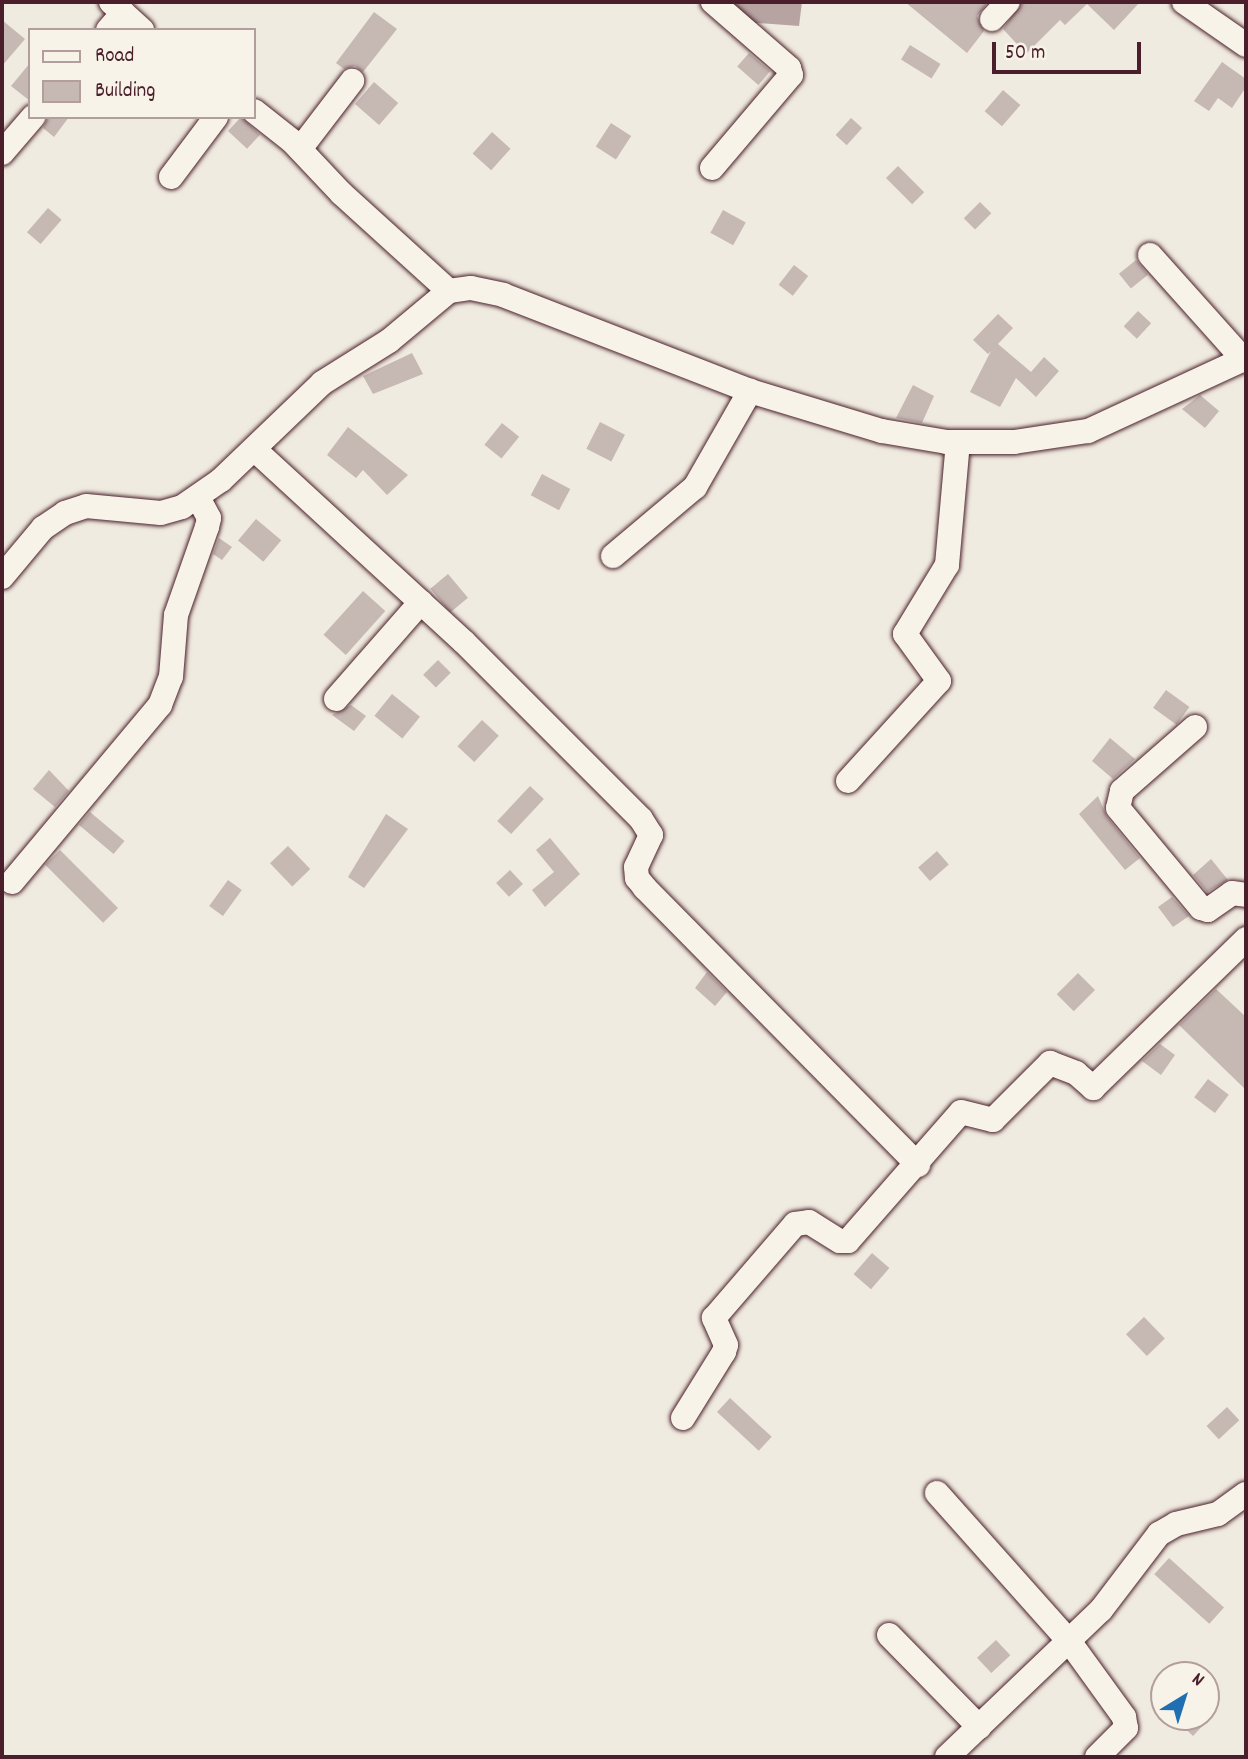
<!DOCTYPE html>
<html>
<head>
<meta charset="utf-8">
<style>
	body { margin:0 }
	#map { position:relative; width:1248px; height:1759px; overflow:hidden; background:#f0ebe0; font-family:Dekko,sans-serif }
	div>[style] { position:absolute }
	[style*='--x'] { left:calc(var(--x)*1px); top:calc(var(--y)*1px); width:calc(var(--w)*1px); rotate:calc(var(--a)*1deg) }
	.water>* { inset:0; background:#b7a4a2 }
	.building>* { inset:0; background:#c6b8b3; transform-origin:0 0 }
	.roads { filter:drop-shadow(0 0 2px #4a1f2b) drop-shadow(0 0 2px #4a1f2b) }
	.minor>* { height:24px; margin:-12px; padding:0 12px; transform-origin:12px; border-radius:12px; background:#f7f3e8 }
	span { translate:-50% -50%; white-space:nowrap; text-align:center; line-height:1.15; -webkit-text-stroke:5px #f7f3e8; paint-order:stroke }
	.frame { position:absolute; inset:0; border:4px solid #4a1f2b; pointer-events:none }
	.legend { position:absolute; left:28px; top:28px; width:228px; height:91px; box-sizing:border-box; background:#f7f3e8; border:2px solid #b29e9c; margin:0; padding:9px 12px; list-style:none; font-size:21px; color:#4a1f2b }
	.legend li { display:flex; align-items:center; gap:14px; height:35px }
	.legend b { width:35px; border:2px solid #b29e9c }
	.north { position:absolute; left:1150px; top:1661px; width:70px; height:70px; box-sizing:border-box; background:#f7f3e8; border:2px solid #b29e9c; border-radius:50%; rotate:38deg; font-size:19px; font-weight:700; line-height:28px; text-align:center; color:#4a1f2b }
	.north::after { content:''; display:block; margin:auto; width:24px; height:32px; background:#1f6fb2; clip-path:polygon(50% 0,100% 100%,50% 72%,0 100%) }
	.scale { position:absolute; left:992px; top:42px; width:149px; height:32px; box-sizing:border-box; border:4px solid #4a1f2b; border-top:0; padding-left:9px; font-size:21px; line-height:24px; white-space:nowrap; color:#4a1f2b; -webkit-text-stroke:5px #f7f3e8; paint-order:stroke }
</style>
</head>
<body>
<div id="map">
	<div class="water">
		<i style="clip-path:polygon(720px 2px,802px 2px,799px 26px,743px 22px)"></i>
	</div>
	<div class="building">
		<i style="clip-path:polygon(905px 2px,988px 2px,977px 16px,984px 31px,967px 53px)"></i>
		<i style="clip-path:polygon(1022px 2px,1140px 2px,1114px 30px,1087px 4px,1065px 25px,1060px 20px,1026px 54px,1003px 29px)"></i>
		<i style="clip-path:polygon(374px 12px,397px 29px,363px 72px,355px 66px,344px 69px,336px 63px)"></i>
		<i style="clip-path:polygon(2px 20px,25px 39px,2px 66px)"></i>
		<i style="left:910px;top:45px;width:36px;height:17px;rotate:32deg"></i>
		<i style="left:749px;top:53px;width:28px;height:18px;rotate:41deg"></i>
		<i style="clip-path:polygon(1222px 62px,1246px 79px,1246px 87px,1232px 108px,1218px 98px,1209px 111px,1194px 101px)"></i>
		<i style="clip-path:polygon(30px 63px,30px 101px,11px 86px)"></i>
		<i style="left:374px;top:82px;width:32px;height:29px;rotate:41deg"></i>
		<i style="left:1003px;top:90px;width:23px;height:28px;rotate:41deg"></i>
		<i style="clip-path:polygon(48px 117px,69px 117px,54px 137px,43px 128px)"></i>
		<i style="left:241px;top:117px;width:26px;height:19px;rotate:43deg"></i>
		<i style="left:851px;top:118px;width:15px;height:23px;rotate:42deg"></i>
		<i style="left:611px;top:123px;width:24px;height:28px;rotate:33deg"></i>
		<i style="left:492px;top:132px;width:25px;height:29px;rotate:42deg"></i>
		<i style="left:898px;top:166px;width:37px;height:17px;rotate:45deg"></i>
		<i style="left:980px;top:202px;width:16px;height:23px;rotate:45deg"></i>
		<i style="left:48px;top:208px;width:18px;height:32px;rotate:41deg"></i>
		<i style="left:723px;top:210px;width:26px;height:26px;rotate:29deg"></i>
		<i style="left:1136px;top:260px;width:19px;height:22px;rotate:51deg"></i>
		<i style="left:794px;top:265px;width:18px;height:25px;rotate:38deg"></i>
		<i style="left:1138px;top:311px;width:18px;height:21px;rotate:43deg"></i>
		<i style="clip-path:polygon(998px 314px,1013px 328px,998px 344px,1031px 372px,1044px 357px,1059px 371px,1036px 397px,1016px 378px,1000px 407px,970px 392px,991px 351px,988px 354px,973px 340px)"></i>
		<i style="clip-path:polygon(412px 353px,423px 374px,373px 394px,363px 376px)"></i>
		<i style="clip-path:polygon(913px 385px,934px 396px,922px 423px,896px 418px)"></i>
		<i style="clip-path:polygon(1200px 395px,1219px 411px,1205px 428px,1182px 409px)"></i>
		<i style="left:600px;top:422px;width:28px;height:30px;rotate:27deg"></i>
		<i style="left:502px;top:423px;width:22px;height:28px;rotate:39deg"></i>
		<i style="clip-path:polygon(348px 427px,408px 475px,387px 495px,363px 470px,356px 478px,327px 455px)"></i>
		<i style="left:542px;top:474px;width:32px;height:24px;rotate:28deg"></i>
		<i style="left:256px;top:519px;width:33px;height:28px;rotate:40deg"></i>
		<i style="clip-path:polygon(219px 538px,232px 547px,222px 560px,213px 554px)"></i>
		<i style="left:448px;top:574px;width:31px;height:23px;rotate:50deg"></i>
		<i style="left:363px;top:591px;width:30px;height:59px;rotate:42deg"></i>
		<i style="left:438px;top:660px;width:18px;height:21px;rotate:45deg"></i>
		<i style="left:1166px;top:690px;width:29px;height:22px;rotate:36deg"></i>
		<i style="left:392px;top:694px;width:36px;height:28px;rotate:39deg"></i>
		<i style="clip-path:polygon(351px 705px,366px 716px,354px 731px,332px 715px)"></i>
		<i style="left:482px;top:720px;width:23px;height:36px;rotate:43deg"></i>
		<i style="clip-path:polygon(1110px 738px,1135px 759px,1113px 779px,1092px 761px)"></i>
		<i style="clip-path:polygon(49px 770px,69px 791px,55px 807px,33px 789px)"></i>
		<i style="left:530px;top:786px;width:19px;height:48px;rotate:43deg"></i>
		<i style="clip-path:polygon(1098px 796px,1107px 817px,1140px 858px,1125px 870px,1079px 814px)"></i>
		<i style="left:90px;top:812px;width:45px;height:17px;rotate:40deg"></i>
		<i style="clip-path:polygon(386px 814px,408px 829px,364px 888px,348px 877px)"></i>
		<i style="clip-path:polygon(550px 838px,580px 874px,545px 907px,532px 890px,554px 872px,536px 850px)"></i>
		<i style="left:288px;top:846px;width:32px;height:25px;rotate:46deg"></i>
		<i style="left:60px;top:850px;width:82px;height:21px;rotate:45deg"></i>
		<i style="left:937px;top:851px;width:18px;height:25px;rotate:49deg"></i>
		<i style="clip-path:polygon(1211px 859px,1228px 880px,1207px 892px,1193px 875px)"></i>
		<i style="left:510px;top:870px;width:19px;height:19px;rotate:47deg"></i>
		<i style="left:228px;top:880px;width:17px;height:32px;rotate:36deg"></i>
		<i style="clip-path:polygon(1172px 897px,1189px 916px,1173px 927px,1158px 907px)"></i>
		<i style="clip-path:polygon(707px 972px,727px 992px,715px 1006px,695px 988px)"></i>
		<i style="left:1078px;top:973px;width:24px;height:30px;rotate:45deg"></i>
		<i style="clip-path:polygon(1216px 989px,1246px 1017px,1246px 1090px,1179px 1025px)"></i>
		<i style="clip-path:polygon(1160px 1044px,1175px 1055px,1161px 1075px,1142px 1061px)"></i>
		<i style="left:1208px;top:1079px;width:26px;height:23px;rotate:37deg"></i>
		<i style="left:872px;top:1253px;width:23px;height:28px;rotate:41deg"></i>
		<i style="left:1144px;top:1317px;width:30px;height:25px;rotate:46deg"></i>
		<i style="left:730px;top:1398px;width:57px;height:19px;rotate:43deg"></i>
		<i style="left:1227px;top:1407px;width:18px;height:28px;rotate:47deg"></i>
		<i style="left:1169px;top:1558px;width:74px;height:22px;rotate:42deg"></i>
		<i style="left:996px;top:1640px;width:21px;height:26px;rotate:47deg"></i>
		<i style="clip-path:polygon(1173px 1717px,1211px 1717px,1193px 1736px)"></i>
	</div>
	<div class="roads">
		<div class="minor">
			<i style="--x:111;--y:2;--w:42;--a:42.1"></i>
			<i style="--x:1184;--y:2;--w:75;--a:34.7"></i>
			<i style="--x:992;--y:19;--w:23;--a:-47"></i>
			<i style="--x:108;--y:30;--w:23;--a:-49"></i>
			<i style="--x:254;--y:111;--w:48;--a:38.3"></i>
			<i style="--x:292;--y:141;--w:73;--a:46.7"></i>
			<i style="--x:342;--y:194;--w:144;--a:42.2"></i>
			<i style="--x:300;--y:149;--w:86;--a:-52.6"></i>
			<i style="--x:2;--y:153;--w:48;--a:-49.3"></i>
			<i style="--x:712;--y:168;--w:122;--a:-49.7"></i>
			<i style="--x:791;--y:75;--w:7;--a:-106"></i>
			<i style="--x:789;--y:68;--w:101;--a:-139"></i>
			<i style="--x:171;--y:177;--w:75;--a:-53.1"></i>
			<i style="--x:1150;--y:255;--w:141;--a:48.2"></i>
			<i style="--x:254;--y:449;--w:285;--a:42.6"></i>
			<i style="--x:464;--y:642;--w:250;--a:45"></i>
			<i style="--x:641;--y:819;--w:19;--a:58"></i>
			<i style="--x:651;--y:835;--w:35;--a:115"></i>
			<i style="--x:636;--y:867;--w:11;--a:85"></i>
			<i style="--x:637;--y:878;--w:13;--a:51"></i>
			<i style="--x:645;--y:888;--w:389;--a:45.4"></i>
			<i style="--x:613;--y:556;--w:107;--a:-40.1"></i>
			<i style="--x:695;--y:487;--w:111;--a:-60.2"></i>
			<i style="--x:2;--y:577;--w:64;--a:-50.1"></i>
			<i style="--x:43;--y:528;--w:27;--a:-34"></i>
			<i style="--x:65;--y:513;--w:22;--a:-18"></i>
			<i style="--x:86;--y:506;--w:75;--a:5.3"></i>
			<i style="--x:161;--y:513;--w:22;--a:-16"></i>
			<i style="--x:182;--y:507;--w:47;--a:-34.7"></i>
			<i style="--x:221;--y:480;--w:140;--a:-43.8"></i>
			<i style="--x:322;--y:383;--w:79;--a:-32.1"></i>
			<i style="--x:389;--y:341;--w:78;--a:-39.8"></i>
			<i style="--x:449;--y:291;--w:22;--a:-8"></i>
			<i style="--x:471;--y:288;--w:33;--a:12"></i>
			<i style="--x:503;--y:295;--w:265;--a:21.2"></i>
			<i style="--x:750;--y:391;--w:138;--a:16.9"></i>
			<i style="--x:882;--y:431;--w:66;--a:9.6"></i>
			<i style="--x:947;--y:442;--w:67;--a:0"></i>
			<i style="--x:1014;--y:442;--w:75;--a:-8.5"></i>
			<i style="--x:1088;--y:431;--w:174;--a:-24.8"></i>
			<i style="--x:336;--y:699;--w:129;--a:-48.8"></i>
			<i style="--x:1195;--y:727;--w:97;--a:138.8"></i>
			<i style="--x:1122;--y:791;--w:17;--a:103"></i>
			<i style="--x:1118;--y:808;--w:130;--a:50.3"></i>
			<i style="--x:1201;--y:908;--w:7;--a:16"></i>
			<i style="--x:1208;--y:910;--w:29;--a:-35"></i>
			<i style="--x:1232;--y:893;--w:14;--a:8"></i>
			<i style="--x:848;--y:781;--w:135;--a:-47.7"></i>
			<i style="--x:939;--y:681;--w:58;--a:-125.9"></i>
			<i style="--x:905;--y:634;--w:81;--a:-58.7"></i>
			<i style="--x:947;--y:565;--w:123;--a:-84.9"></i>
			<i style="--x:12;--y:882;--w:231;--a:-50.1"></i>
			<i style="--x:160;--y:705;--w:30;--a:-69"></i>
			<i style="--x:171;--y:677;--w:62;--a:-85.4"></i>
			<i style="--x:176;--y:615;--w:93;--a:-70.6"></i>
			<i style="--x:207;--y:527;--w:9;--a:-77"></i>
			<i style="--x:209;--y:518;--w:24;--a:-118"></i>
			<i style="--x:683;--y:1418;--w:78;--a:-58.2"></i>
			<i style="--x:724;--y:1352;--w:7;--a:-74"></i>
			<i style="--x:726;--y:1345;--w:30;--a:-114"></i>
			<i style="--x:714;--y:1318;--w:124;--a:-49.2"></i>
			<i style="--x:795;--y:1224;--w:14;--a:-8"></i>
			<i style="--x:809;--y:1222;--w:36;--a:32"></i>
			<i style="--x:840;--y:1241;--w:8;--a:0"></i>
			<i style="--x:848;--y:1241;--w:171;--a:-48.8"></i>
			<i style="--x:961;--y:1112;--w:33;--a:14"></i>
			<i style="--x:993;--y:1120;--w:81;--a:-45"></i>
			<i style="--x:1050;--y:1063;--w:28;--a:21"></i>
			<i style="--x:1076;--y:1073;--w:23;--a:41"></i>
			<i style="--x:1093;--y:1088;--w:214;--a:-44.2"></i>
			<i style="--x:937;--y:1493;--w:198;--a:48.3"></i>
			<i style="--x:1069;--y:1641;--w:94;--a:54.1"></i>
			<i style="--x:1124;--y:1717;--w:11;--a:80"></i>
			<i style="--x:1126;--y:1728;--w:41;--a:135"></i>
			<i style="--x:889;--y:1635;--w:129;--a:45.6"></i>
			<i style="--x:947;--y:1757;--w:213;--a:-43.7"></i>
			<i style="--x:1101;--y:1610;--w:96;--a:-52.7"></i>
			<i style="--x:1159;--y:1534;--w:20;--a:-30"></i>
			<i style="--x:1176;--y:1524;--w:43;--a:-13.4"></i>
			<i style="--x:1218;--y:1514;--w:34;--a:-36"></i>
		</div>
	</div>
	<div class="frame"></div>
	<ul class="legend">
	<li><b style="height:9px;background:#f7f3e8"></b>Road</li>
	<li><b style="height:19px;background:#c6b8b3"></b>Building</li>
	</ul>
	<div class="north">N</div>
	<div class="scale">50 m</div>
</div>
</body>
</html>
